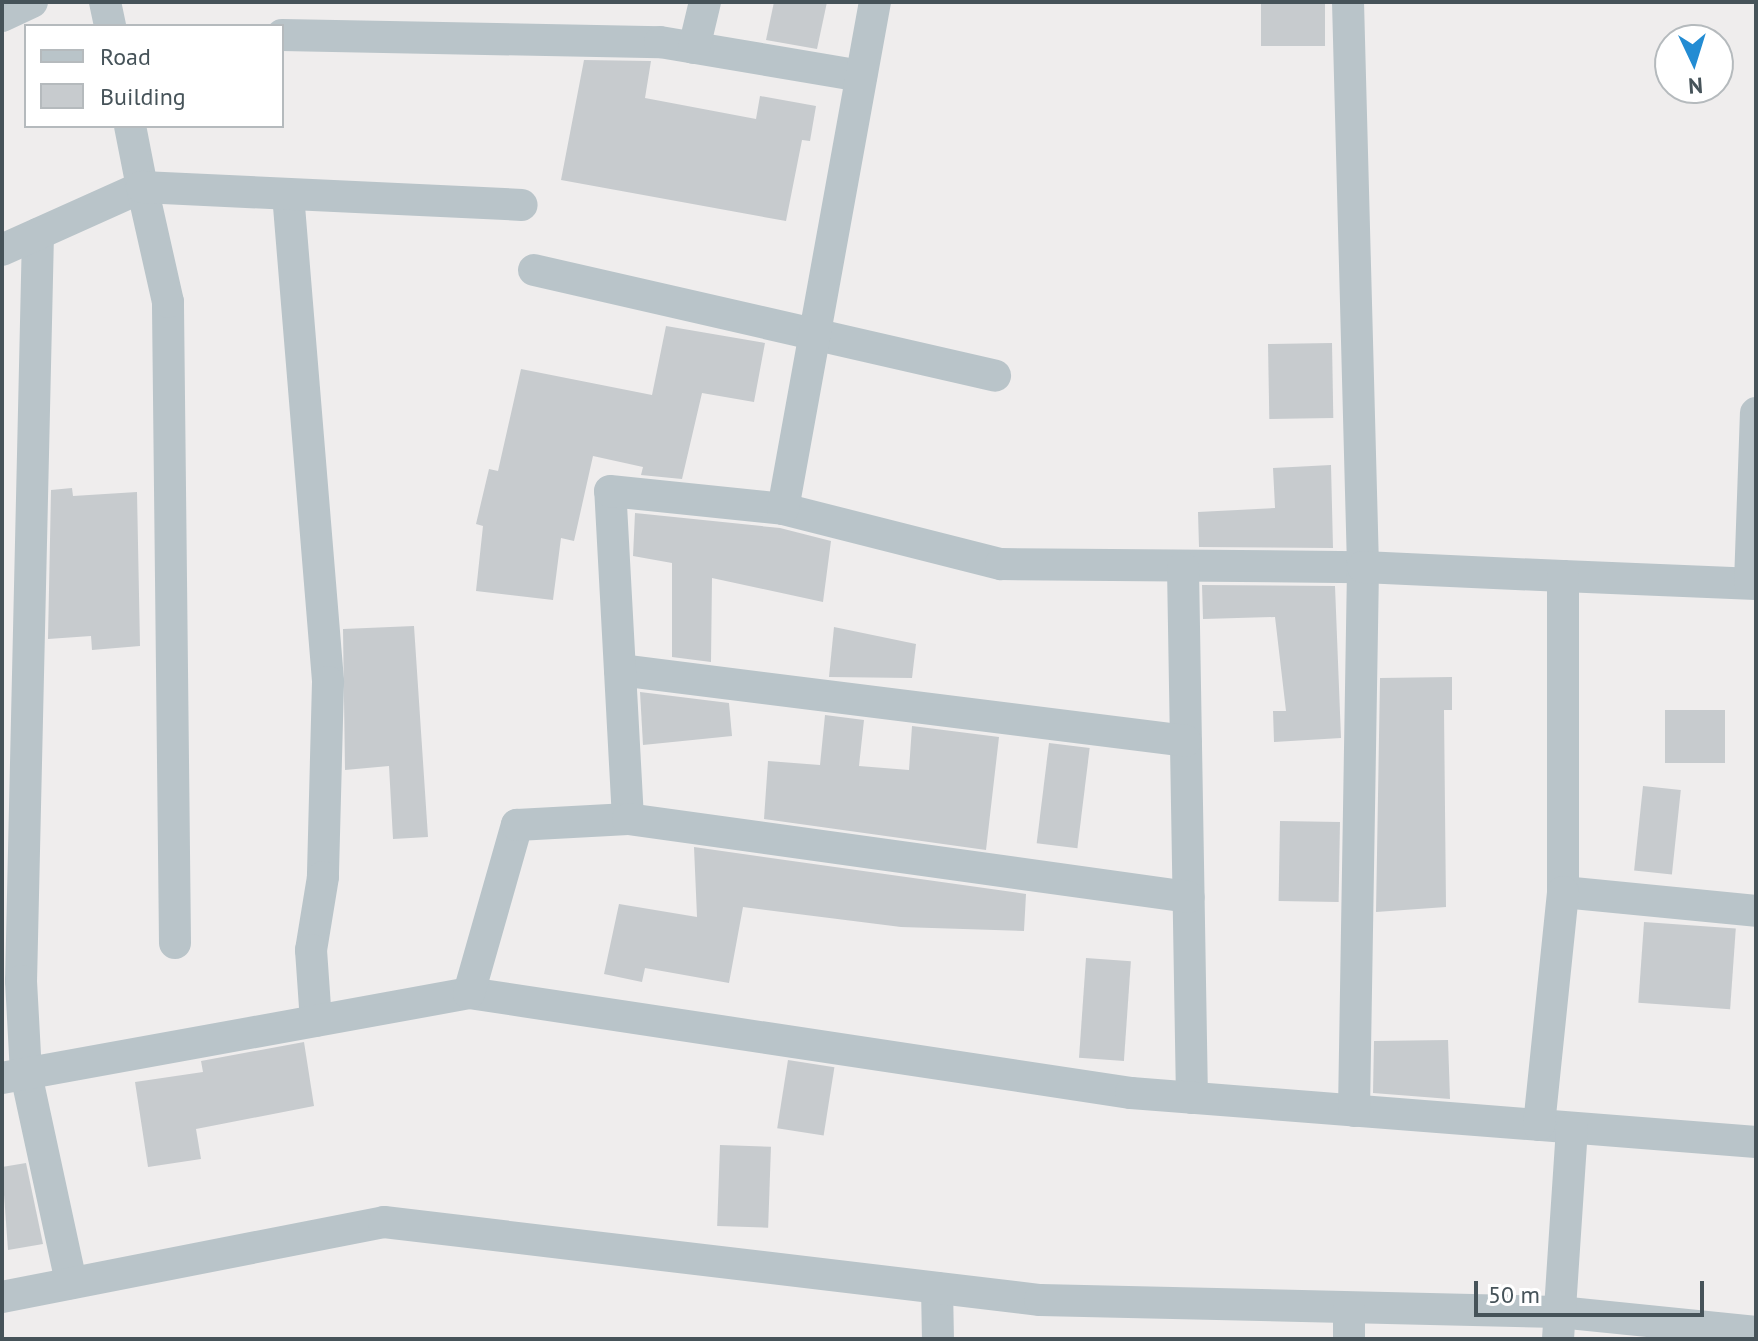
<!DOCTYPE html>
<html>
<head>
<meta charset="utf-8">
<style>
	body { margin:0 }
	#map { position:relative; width:1758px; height:1341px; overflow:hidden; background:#efeded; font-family:"PT Sans",sans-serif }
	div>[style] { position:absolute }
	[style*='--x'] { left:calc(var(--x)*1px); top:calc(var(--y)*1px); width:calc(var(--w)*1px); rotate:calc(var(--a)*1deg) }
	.building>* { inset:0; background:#c7cbce; transform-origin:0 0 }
	.minor>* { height:32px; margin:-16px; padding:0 16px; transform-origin:16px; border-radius:16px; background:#b9c4c9 }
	span { translate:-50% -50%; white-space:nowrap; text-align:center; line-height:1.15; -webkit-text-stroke:6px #fff; paint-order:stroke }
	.frame { position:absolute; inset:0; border:4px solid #465359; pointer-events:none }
	.legend { position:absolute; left:24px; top:24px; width:260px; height:104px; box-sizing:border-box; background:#fff; border:2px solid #b5babd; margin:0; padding:10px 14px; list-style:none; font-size:24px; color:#465359 }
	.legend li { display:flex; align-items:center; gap:16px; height:40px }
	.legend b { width:40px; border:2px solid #b5babd }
	.north { position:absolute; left:1654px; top:24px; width:80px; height:80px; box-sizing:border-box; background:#fff; border:2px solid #b5babd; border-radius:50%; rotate:176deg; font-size:22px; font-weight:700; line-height:32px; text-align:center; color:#465359 }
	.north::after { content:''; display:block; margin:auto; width:28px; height:36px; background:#238cd3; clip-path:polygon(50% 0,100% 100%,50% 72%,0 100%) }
	.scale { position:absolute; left:1474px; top:1281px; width:230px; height:36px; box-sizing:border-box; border:4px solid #465359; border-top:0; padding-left:10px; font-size:24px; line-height:28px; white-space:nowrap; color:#465359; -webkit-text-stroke:6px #fff; paint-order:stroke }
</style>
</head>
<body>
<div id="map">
	<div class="building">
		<i style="clip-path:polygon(774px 2px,827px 2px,817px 49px,766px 40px)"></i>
		<i style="left:1261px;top:2px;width:64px;height:44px"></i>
		<i style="clip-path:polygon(584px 60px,651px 61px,645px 98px,756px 119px,760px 96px,816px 106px,810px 141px,802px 140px,786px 221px,561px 180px)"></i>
		<i style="clip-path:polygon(666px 326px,765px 343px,754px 402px,702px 393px,682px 479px,641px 475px,643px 467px,593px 456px,574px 541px,561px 538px,553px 600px,476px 591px,483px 526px,476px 524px,489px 469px,498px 471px,521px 369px,652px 395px)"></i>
		<i style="left:1332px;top:343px;width:75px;height:64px;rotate:89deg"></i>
		<i style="clip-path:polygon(1331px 465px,1333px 548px,1199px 547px,1198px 512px,1275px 508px,1273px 468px)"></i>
		<i style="clip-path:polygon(72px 488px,73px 496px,137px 492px,140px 646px,92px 650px,91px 636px,48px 639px,51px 490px)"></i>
		<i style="clip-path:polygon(635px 513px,780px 528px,831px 541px,823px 602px,712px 578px,711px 662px,672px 657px,672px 563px,633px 556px)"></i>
		<i style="clip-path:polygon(1202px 585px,1335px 586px,1341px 738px,1274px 742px,1273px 711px,1286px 711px,1275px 617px,1203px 619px)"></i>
		<i style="clip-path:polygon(414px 626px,428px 837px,393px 839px,389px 766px,345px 770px,343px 629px)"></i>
		<i style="clip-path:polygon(834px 627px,916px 644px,912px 678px,829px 677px)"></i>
		<i style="clip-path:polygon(1452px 677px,1452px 710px,1444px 710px,1446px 907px,1376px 912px,1380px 678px)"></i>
		<i style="clip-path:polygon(640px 692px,729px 703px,732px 736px,643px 745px)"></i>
		<i style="left:1665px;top:710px;width:60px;height:53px"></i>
		<i style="clip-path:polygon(825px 715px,864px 720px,859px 766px,909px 770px,912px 726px,999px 737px,986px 850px,764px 819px,768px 761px,820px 765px)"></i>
		<i style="left:1049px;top:743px;width:41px;height:101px;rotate:7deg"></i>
		<i style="left:1643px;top:786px;width:38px;height:85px;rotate:6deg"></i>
		<i style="left:1340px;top:822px;width:80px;height:60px;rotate:91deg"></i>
		<i style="clip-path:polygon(694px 847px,1026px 894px,1024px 931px,901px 927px,743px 907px,729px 983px,645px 968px,642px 982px,604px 974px,619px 904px,697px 917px)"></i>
		<i style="left:1644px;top:922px;width:92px;height:81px;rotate:4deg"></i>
		<i style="left:1086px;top:958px;width:45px;height:100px;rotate:4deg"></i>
		<i style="clip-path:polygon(1448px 1040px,1450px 1099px,1373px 1093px,1374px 1041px)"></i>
		<i style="clip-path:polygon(304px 1042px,314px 1106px,196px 1129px,201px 1159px,148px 1167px,135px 1082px,203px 1072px,201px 1061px)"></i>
		<i style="left:788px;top:1060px;width:47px;height:69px;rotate:9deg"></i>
		<i style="left:720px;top:1145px;width:51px;height:81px;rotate:2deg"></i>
		<i style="clip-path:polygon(26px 1163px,43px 1244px,8px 1250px,2px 1167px)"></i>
	</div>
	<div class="minor">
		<i style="--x:105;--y:2;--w:25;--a:78"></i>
		<i style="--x:2;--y:16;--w:33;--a:-25"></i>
		<i style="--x:282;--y:35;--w:378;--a:1.1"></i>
		<i style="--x:660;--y:42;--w:204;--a:9.6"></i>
		<i style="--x:694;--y:48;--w:47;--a:-76.6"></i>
		<i style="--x:288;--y:194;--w:490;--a:85.3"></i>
		<i style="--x:328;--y:682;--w:195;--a:91.5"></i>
		<i style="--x:323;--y:877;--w:74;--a:99.3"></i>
		<i style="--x:311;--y:950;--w:71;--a:86"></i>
		<i style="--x:38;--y:234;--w:747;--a:91.3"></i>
		<i style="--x:21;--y:981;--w:93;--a:86.9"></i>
		<i style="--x:26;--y:1074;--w:214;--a:77.8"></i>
		<i style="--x:2;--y:250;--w:154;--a:-24.2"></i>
		<i style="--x:142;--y:187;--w:62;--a:-101.1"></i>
		<i style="--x:534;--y:270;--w:473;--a:12.9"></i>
		<i style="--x:783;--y:509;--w:225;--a:14.2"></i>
		<i style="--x:1001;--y:564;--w:362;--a:0.5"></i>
		<i style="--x:1363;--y:567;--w:565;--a:-91.52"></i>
		<i style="--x:1183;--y:568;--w:530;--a:89.03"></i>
		<i style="--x:1563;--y:576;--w:193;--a:2.4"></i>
		<i style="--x:1750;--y:583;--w:170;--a:-88"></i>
		<i style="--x:620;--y:670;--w:570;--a:7.15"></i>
		<i style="--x:628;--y:819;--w:328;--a:-93.1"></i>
		<i style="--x:610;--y:491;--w:174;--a:5.9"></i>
		<i style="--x:783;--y:509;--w:515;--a:-79.72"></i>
		<i style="--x:175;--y:943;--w:641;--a:-90.63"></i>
		<i style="--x:168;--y:302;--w:118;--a:-102.7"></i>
		<i style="--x:142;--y:187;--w:380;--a:2.7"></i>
		<i style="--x:469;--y:993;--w:670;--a:8.59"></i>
		<i style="--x:1131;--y:1093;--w:627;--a:4.48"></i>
		<i style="--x:2;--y:1078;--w:475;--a:-10.3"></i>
		<i style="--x:469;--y:993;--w:175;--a:-74.1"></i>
		<i style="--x:517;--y:825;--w:111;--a:-3.1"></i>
		<i style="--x:628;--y:819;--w:566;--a:7.92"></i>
		<i style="--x:1354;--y:1111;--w:544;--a:-89.05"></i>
		<i style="--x:1363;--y:567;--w:200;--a:2.6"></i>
		<i style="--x:1563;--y:576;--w:316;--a:90"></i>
		<i style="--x:1563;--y:892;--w:194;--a:5.6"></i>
		<i style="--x:1539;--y:1125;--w:234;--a:-84.1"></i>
		<i style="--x:937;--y:1288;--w:51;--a:88.9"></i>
		<i style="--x:2;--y:1297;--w:389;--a:-11.1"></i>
		<i style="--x:384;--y:1222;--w:661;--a:6.78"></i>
		<i style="--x:1040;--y:1300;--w:519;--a:1.32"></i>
		<i style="--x:1559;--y:1312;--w:198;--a:5.8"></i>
		<i style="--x:1349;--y:1308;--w:31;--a:90"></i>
		<i style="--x:1558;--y:1339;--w:211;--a:-86.2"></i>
	</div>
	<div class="frame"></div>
	<ul class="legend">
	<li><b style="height:10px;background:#b9c4c9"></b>Road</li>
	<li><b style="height:22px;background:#c7cbce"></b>Building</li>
	</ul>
	<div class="north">N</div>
	<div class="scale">50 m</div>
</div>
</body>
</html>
